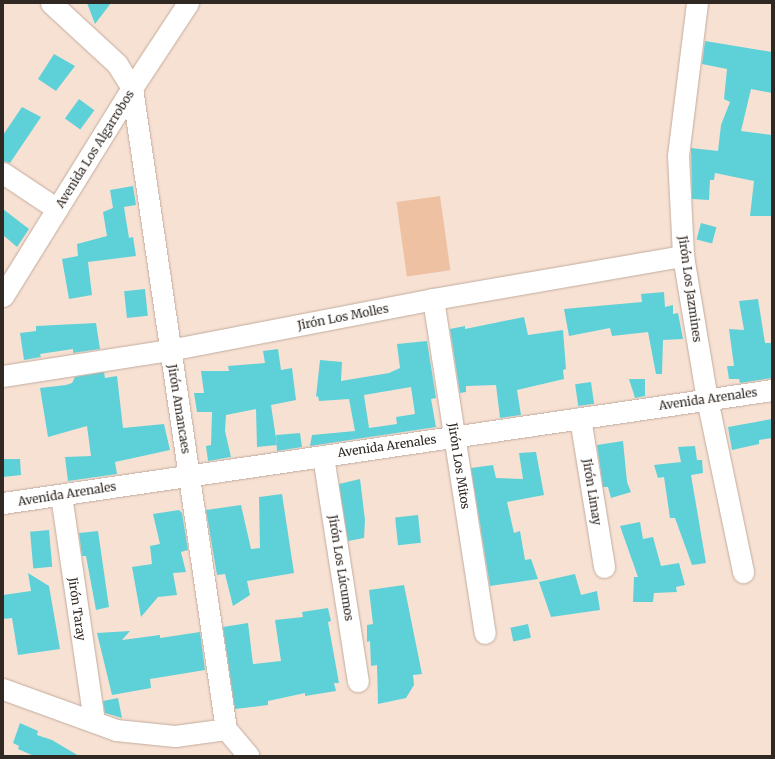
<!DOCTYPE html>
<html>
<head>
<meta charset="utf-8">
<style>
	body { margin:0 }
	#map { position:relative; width:775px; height:759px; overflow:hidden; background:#f7e1d3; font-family:Merriweather,serif }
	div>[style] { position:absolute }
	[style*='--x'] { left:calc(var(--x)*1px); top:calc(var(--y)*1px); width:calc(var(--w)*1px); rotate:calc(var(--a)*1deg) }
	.green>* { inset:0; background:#efc1a3; transform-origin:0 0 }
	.building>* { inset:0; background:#5ed1d8; transform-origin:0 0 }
	.roads { filter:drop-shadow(0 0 1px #c1ac9e) drop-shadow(0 0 1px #c1ac9e) }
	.minor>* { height:21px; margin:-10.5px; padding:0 10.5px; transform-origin:10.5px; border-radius:10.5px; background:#fff }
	span { translate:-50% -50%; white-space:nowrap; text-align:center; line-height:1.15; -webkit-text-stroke:3px #fff; paint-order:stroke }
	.street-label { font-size:12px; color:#302822 }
	.frame { position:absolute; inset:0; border:4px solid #302822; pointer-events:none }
</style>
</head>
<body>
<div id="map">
	<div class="green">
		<i style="left:440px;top:196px;width:75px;height:44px;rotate:82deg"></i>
	</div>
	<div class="building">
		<i style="clip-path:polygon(87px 3px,111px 3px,95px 24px)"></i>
		<i style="clip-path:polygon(705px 41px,772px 52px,772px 93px,751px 89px,741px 131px,772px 135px,772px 216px,750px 216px,754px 181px,715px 173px,714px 180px,710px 180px,709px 200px,692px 199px,691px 148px,718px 151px,721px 125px,730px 102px,724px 99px,727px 69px,702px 64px)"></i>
		<i style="clip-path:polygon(54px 54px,75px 66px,56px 91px,38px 79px)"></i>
		<i style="left:79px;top:99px;width:19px;height:24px;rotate:36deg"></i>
		<i style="clip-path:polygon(22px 107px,41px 117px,10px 163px,3px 161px,3px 135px)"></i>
		<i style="clip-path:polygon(133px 186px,136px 205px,124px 207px,129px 238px,133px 237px,136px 256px,88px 262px,92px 295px,69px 299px,62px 259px,78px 256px,77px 244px,107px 236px,103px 212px,113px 208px,110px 190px)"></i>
		<i style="clip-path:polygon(3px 209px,29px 229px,17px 247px,3px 235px)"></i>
		<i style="left:701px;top:223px;width:16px;height:17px;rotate:15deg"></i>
		<i style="left:145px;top:289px;width:27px;height:21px;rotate:84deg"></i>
		<i style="clip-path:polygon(664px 292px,665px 307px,673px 305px,673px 314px,678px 313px,683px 339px,663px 340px,662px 374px,656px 374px,648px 332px,612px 336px,610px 328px,569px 336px,564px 309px,642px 302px,641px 294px)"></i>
		<i style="clip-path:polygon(758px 299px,765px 343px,772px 343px,772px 378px,740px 383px,739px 379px,729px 379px,727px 366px,734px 366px,729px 329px,744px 330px,739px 301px)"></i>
		<i style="clip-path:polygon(524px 317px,528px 335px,563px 330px,566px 369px,563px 370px,564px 379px,517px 390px,521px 415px,500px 418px,496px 385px,466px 386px,466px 392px,460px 393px,450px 329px,465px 326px,465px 329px)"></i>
		<i style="clip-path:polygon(96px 323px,100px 349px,73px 353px,73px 349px,40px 354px,41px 357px,24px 360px,20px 333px,36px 331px,36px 326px)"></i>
		<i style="clip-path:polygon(evenodd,427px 341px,436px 398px,431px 399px,436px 427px,310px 446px,312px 435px,355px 431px,349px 399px,319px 401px,318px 396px,316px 397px,320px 360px,342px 362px,341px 381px,389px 373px,400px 368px,397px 344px,427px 341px,411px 387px,415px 414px,396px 417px,397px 424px,369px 428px,364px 395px,411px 387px)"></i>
		<i style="clip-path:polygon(278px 349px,281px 370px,292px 368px,296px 400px,271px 405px,277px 445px,257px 447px,256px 409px,226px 415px,225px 431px,231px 457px,208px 461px,206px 446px,211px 445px,212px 412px,197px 412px,194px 393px,204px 393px,201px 371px,229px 371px,228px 366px,265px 363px,263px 351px)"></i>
		<i style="clip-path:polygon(104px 372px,105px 378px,117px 376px,123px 428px,164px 424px,170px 450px,115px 462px,117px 474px,68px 481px,65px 457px,91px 456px,87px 426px,48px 437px,40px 388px,66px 385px,72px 383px,75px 377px)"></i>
		<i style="clip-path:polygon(629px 379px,645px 379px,645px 396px,635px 398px)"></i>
		<i style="left:591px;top:382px;width:22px;height:16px;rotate:82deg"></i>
		<i style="clip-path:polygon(772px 419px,772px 438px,759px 440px,759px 444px,732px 450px,728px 427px)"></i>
		<i style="clip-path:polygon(300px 433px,302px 447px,277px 451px,276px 435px)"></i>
		<i style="clip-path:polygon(623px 441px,627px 482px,631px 492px,611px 498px,608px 487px,603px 487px,597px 445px)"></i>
		<i style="clip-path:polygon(695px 446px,697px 460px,702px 460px,703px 473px,691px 475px,706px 563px,692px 565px,675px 518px,670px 518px,664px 477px,658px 478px,654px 465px,681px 462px,678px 447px)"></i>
		<i style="clip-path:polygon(536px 452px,544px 495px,507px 502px,514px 533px,520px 531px,525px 560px,531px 559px,538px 579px,490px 586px,471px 468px,493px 465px,496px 478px,523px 479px,519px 453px)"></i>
		<i style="clip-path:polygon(3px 459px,20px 459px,21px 475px,3px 477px)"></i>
		<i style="clip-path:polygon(360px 479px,365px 520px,364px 538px,348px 541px,339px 484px)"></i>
		<i style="clip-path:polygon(282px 494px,294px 573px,247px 581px,250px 595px,233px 606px,225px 574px,217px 575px,206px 510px,241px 505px,251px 549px,260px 548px,259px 497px)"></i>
		<i style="clip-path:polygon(179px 510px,182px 513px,188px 550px,181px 552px,186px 572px,173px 573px,177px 595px,158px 597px,141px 617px,132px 567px,152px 564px,150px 546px,160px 544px,153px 514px)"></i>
		<i style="left:418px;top:515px;width:28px;height:23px;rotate:84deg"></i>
		<i style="clip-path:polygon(640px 522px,643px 539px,653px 537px,661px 566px,679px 563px,685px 585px,676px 587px,677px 592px,654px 593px,653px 602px,633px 602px,634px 577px,638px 577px,620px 526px)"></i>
		<i style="left:49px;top:530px;width:37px;height:19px;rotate:85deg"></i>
		<i style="clip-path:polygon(98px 531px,109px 607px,96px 610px,86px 556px,82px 556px,79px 533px)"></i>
		<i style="clip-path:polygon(28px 573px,49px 586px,60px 649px,18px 655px,12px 618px,3px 619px,3px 595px,31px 591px)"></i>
		<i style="clip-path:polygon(575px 574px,581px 595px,597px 591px,600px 610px,551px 617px,539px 582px)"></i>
		<i style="clip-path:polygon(404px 585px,422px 674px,413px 675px,414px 685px,406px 698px,378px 704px,377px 665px,371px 666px,370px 641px,367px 642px,367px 625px,373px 624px,369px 590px)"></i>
		<i style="clip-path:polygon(328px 608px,331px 621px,328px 622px,339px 683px,334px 683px,336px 691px,305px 696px,305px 693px,268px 701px,268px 705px,235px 709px,223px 627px,248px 623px,253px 664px,281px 661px,275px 620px,303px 617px,302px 612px)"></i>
		<i style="left:528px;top:624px;width:14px;height:18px;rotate:78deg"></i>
		<i style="clip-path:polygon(130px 631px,122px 640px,160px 635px,160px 638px,200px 632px,205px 670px,150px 679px,151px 688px,112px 695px,97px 633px)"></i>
		<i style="clip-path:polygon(118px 698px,122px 718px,105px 713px,103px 701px)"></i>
		<i style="clip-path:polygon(20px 723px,38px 731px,37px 735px,52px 740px,79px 756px,34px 756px,18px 749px,19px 746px,13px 743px)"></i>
	</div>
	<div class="roads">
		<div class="minor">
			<i style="--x:51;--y:3;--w:90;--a:42.7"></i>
			<i style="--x:117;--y:64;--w:28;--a:58"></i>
			<i style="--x:132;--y:88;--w:648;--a:81.66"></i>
			<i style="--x:697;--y:3;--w:154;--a:97.1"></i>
			<i style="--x:678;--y:156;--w:100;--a:87.1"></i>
			<i style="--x:683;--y:256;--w:145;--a:80.5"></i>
			<i style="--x:707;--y:399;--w:177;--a:78.2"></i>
			<i style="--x:3;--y:173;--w:65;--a:33.7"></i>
			<i style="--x:3;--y:296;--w:245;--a:-58.2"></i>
			<i style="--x:132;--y:88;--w:102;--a:-56.6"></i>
			<i style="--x:433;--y:299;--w:338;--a:81.2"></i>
			<i style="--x:3;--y:376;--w:168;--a:-8.9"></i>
			<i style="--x:169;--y:350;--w:269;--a:-10.9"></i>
			<i style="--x:433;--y:299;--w:254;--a:-9.8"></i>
			<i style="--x:580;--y:418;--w:151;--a:80.8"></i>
			<i style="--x:323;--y:456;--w:228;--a:81.2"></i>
			<i style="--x:61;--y:495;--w:229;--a:81.7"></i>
			<i style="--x:3;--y:503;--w:777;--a:-8.36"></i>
			<i style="--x:3;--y:689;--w:120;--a:19.9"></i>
			<i style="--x:116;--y:730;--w:59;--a:5.8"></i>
			<i style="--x:175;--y:736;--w:51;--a:-7.8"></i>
			<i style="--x:226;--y:729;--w:35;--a:50"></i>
		</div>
	</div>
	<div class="street-label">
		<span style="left:95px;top:149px;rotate:-58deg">Avenida Los Algarrobos</span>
		<span style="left:690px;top:289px;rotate:82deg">Jirón Los Jazmines</span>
		<span style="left:343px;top:317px;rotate:-11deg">Jirón Los Molles</span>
		<span style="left:708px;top:399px;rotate:-8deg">Avenida Arenales</span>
		<span style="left:179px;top:409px;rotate:81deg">Jirón Amancaes</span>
		<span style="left:387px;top:446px;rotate:-8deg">Avenida Arenales</span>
		<span style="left:459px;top:466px;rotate:81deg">Jirón Los Mitos</span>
		<span style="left:592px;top:492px;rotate:81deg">Jirón Limay</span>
		<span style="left:67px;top:494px;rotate:-9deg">Avenida Arenales</span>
		<span style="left:341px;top:568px;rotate:81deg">Jirón Los Lúcumos</span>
		<span style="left:77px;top:609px;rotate:82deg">Jirón Taray</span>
	</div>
	<div class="frame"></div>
</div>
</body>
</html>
